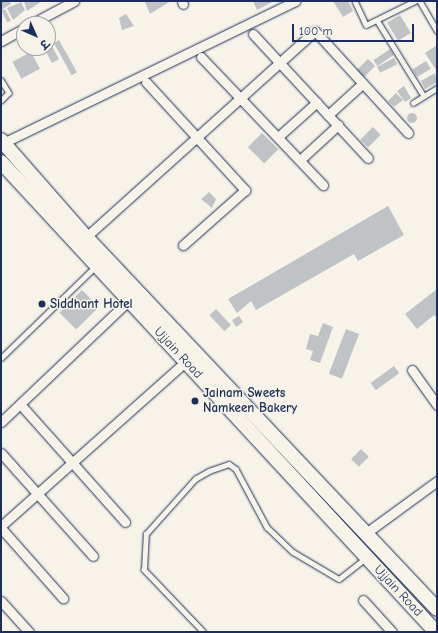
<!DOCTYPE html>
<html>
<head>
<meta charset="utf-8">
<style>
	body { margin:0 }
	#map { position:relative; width:438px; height:633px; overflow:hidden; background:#f7f3e8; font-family:"Comic Neue","Playpen Sans Deva",sans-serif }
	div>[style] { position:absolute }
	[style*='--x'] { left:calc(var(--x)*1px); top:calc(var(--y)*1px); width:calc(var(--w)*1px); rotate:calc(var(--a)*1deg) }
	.building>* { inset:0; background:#c0c3c5; transform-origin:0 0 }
	.round { border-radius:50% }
	.roads { filter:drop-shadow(0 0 1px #1b2f5e) drop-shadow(0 0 1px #1b2f5e) }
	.service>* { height:4.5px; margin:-2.25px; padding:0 2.25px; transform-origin:2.25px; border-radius:2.25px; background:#f7f3e8 }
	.minor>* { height:9px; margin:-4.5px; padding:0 4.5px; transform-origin:4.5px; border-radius:4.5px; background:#f7f3e8 }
	.primary>* { height:14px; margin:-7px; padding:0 7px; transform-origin:7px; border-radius:7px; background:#f7f3e8 }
	.dots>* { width:11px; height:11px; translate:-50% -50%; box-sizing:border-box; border:2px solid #f7f3e8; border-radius:50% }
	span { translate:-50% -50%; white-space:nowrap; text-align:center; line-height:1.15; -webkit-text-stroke:3px #f7f3e8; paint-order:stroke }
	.poi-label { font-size:13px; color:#1b2f5e; font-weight:700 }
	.left { translate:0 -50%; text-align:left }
	.street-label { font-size:13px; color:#1b2f5e }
	.frame { position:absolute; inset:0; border:2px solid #1b2f5e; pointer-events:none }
	.north { position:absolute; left:16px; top:16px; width:40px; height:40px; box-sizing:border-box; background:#f7f3e8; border:1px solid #9fa5b1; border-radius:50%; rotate:135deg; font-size:11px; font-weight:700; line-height:16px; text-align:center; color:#1b2f5e }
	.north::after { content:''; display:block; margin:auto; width:14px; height:18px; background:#1b2f5e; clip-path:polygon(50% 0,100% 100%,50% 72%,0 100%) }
	.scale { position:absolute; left:292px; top:24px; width:122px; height:18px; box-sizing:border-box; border:2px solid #1b2f5e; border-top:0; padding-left:5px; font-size:12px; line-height:14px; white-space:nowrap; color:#1b2f5e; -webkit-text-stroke:3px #f7f3e8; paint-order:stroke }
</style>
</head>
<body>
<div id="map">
	<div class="building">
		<i style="clip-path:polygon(1px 1px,9px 1px,11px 4px,1px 10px)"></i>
		<i style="clip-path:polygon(24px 1px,42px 1px,27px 11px)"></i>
		<i style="clip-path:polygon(171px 1px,150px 14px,145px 2px,147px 1px)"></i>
		<i style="clip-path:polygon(253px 1px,274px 1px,257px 10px)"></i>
		<i style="clip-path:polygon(333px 1px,348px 1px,353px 11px,343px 17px)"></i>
		<i style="clip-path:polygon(21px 2px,25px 10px,13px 20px,7px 8px)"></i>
		<i style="left:5px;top:9px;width:13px;height:4px;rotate:63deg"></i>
		<i style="clip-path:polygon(126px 14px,134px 26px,122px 30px,119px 18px)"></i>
		<i style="left:400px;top:15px;width:21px;height:15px;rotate:59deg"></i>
		<i style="left:59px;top:40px;width:37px;height:6px;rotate:61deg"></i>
		<i style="clip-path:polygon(437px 45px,437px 69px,436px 70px,425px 53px)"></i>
		<i style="left:52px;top:46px;width:15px;height:8px;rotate:62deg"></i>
		<i style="left:390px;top:49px;width:7px;height:20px;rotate:56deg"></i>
		<i style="left:31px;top:52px;width:19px;height:21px;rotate:62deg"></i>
		<i style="left:394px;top:58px;width:7px;height:19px;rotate:63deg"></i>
		<i style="left:368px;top:59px;width:10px;height:16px;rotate:45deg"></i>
		<i style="left:426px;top:61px;width:9px;height:16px;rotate:58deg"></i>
		<i style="clip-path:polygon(435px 73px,437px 82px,425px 89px,421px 81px)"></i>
		<i style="clip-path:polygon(404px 86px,411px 98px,405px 102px,397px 91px)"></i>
		<i style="clip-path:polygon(396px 93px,403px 100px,394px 107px,388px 101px)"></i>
		<i class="round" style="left:407px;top:113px;width:10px;height:10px"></i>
		<i style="left:373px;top:127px;width:11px;height:18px;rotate:45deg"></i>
		<i style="left:262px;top:133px;width:23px;height:20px;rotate:45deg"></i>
		<i style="clip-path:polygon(209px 192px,216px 199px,212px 208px,201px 199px)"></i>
		<i style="clip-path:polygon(388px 206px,404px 235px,358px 261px,354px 254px,256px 310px,251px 301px,237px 313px,228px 299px)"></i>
		<i style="clip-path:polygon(437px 289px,437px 318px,434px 315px,417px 329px,405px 314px)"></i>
		<i style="left:82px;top:290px;width:24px;height:32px;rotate:45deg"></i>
		<i style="left:216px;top:309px;width:22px;height:9px;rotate:47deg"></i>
		<i style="clip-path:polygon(239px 316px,243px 322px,236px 327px,232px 320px)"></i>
		<i style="clip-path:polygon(323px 323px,333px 327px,320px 363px,310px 360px,313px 351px,306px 349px,310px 334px,318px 336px)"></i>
		<i style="left:346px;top:329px;width:14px;height:48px;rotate:21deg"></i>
		<i style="left:394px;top:366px;width:9px;height:29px;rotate:54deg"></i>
		<i style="left:361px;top:449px;width:11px;height:14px;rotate:45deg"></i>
	</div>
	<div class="roads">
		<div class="service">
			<i style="--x:355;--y:1;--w:26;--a:65"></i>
			<i style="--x:366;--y:25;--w:55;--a:-26.1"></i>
			<i style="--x:420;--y:1;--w:34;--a:60"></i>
			<i style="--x:377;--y:20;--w:89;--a:58.3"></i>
			<i style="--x:1;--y:80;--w:15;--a:58"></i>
			<i style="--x:9;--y:93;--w:11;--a:135"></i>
			<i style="--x:413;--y:103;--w:28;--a:-32"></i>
			<i style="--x:1;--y:358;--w:132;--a:-44.1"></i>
			<i style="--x:203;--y:632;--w:86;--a:-133.6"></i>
			<i style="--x:144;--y:570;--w:36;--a:-87"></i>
			<i style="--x:146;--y:534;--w:74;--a:-48.3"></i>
			<i style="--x:195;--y:479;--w:16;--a:-30"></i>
			<i style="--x:209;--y:471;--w:21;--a:-19"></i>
			<i style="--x:229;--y:464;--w:9;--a:36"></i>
			<i style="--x:236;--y:469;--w:66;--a:61.9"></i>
			<i style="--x:267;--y:527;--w:36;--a:44"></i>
			<i style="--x:293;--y:552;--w:53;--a:30.4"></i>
			<i style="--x:339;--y:579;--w:33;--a:-38"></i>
		</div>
		<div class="minor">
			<i style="--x:182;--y:1;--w:3;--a:72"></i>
			<i style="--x:31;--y:24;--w:49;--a:-28.1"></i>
			<i style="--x:253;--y:34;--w:169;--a:47.2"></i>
			<i style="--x:1;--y:41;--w:26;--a:-29"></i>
			<i style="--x:201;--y:57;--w:177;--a:46.4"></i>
			<i style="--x:146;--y:82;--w:147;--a:47.5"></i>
			<i style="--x:245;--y:190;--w:83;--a:138.4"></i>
			<i style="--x:328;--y:115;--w:47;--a:-42.4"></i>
			<i style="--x:278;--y:137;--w:52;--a:-41.9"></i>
			<i style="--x:3;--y:143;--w:325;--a:-25.9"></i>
			<i style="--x:300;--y:160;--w:52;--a:-42.6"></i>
			<i style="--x:86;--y:237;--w:308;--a:-42"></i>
			<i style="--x:315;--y:31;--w:138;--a:47.6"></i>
			<i style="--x:412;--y:370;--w:43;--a:54.5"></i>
			<i style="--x:20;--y:404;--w:158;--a:48.3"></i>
			<i style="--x:1;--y:422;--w:177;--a:-43.6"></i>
			<i style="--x:1;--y:453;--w:138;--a:48.2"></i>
			<i style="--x:1;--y:526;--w:246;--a:-41.7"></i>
			<i style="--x:1;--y:528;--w:94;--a:48.5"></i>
			<i style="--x:366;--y:533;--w:88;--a:-36.2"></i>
			<i style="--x:363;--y:600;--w:43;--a:47.8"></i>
			<i style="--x:1;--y:601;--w:42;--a:47.9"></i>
		</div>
		<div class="primary">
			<i style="--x:1;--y:140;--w:129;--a:48.8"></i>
			<i style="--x:86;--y:237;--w:511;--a:46.66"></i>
			<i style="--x:1;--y:162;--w:640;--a:47.21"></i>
		</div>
	</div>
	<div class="dots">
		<i style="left:42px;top:304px;background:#1b2f5e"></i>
		<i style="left:195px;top:401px;background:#1b2f5e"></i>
	</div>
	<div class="poi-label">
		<span class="left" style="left:50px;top:304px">Siddhant Hotel</span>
		<span class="left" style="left:203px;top:401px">Jainam Sweets<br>Namkeen Bakery</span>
	</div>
	<div class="street-label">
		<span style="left:178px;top:353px;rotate:47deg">Ujjain Road</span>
		<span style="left:398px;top:591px;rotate:47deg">Ujjain Road</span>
	</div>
	<div class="frame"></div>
	<div class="north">उ</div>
	<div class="scale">100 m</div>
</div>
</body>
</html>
